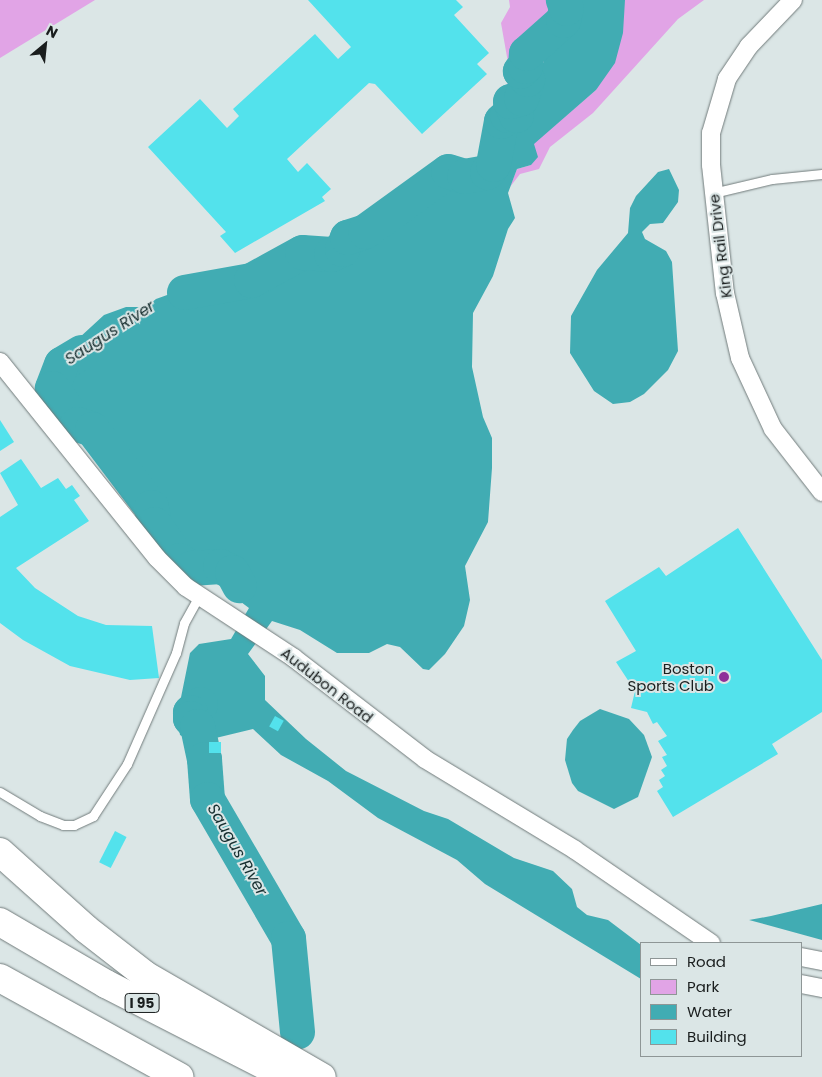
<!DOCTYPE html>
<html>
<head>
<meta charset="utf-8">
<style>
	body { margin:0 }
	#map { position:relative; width:822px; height:1077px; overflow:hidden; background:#dbe6e6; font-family:Poppins,sans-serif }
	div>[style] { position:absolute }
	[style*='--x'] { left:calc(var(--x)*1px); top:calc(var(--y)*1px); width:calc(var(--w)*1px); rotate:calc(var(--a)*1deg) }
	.green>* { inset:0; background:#e1a4e6 }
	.water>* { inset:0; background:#41acb3 }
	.river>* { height:35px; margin:-17.5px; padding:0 17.5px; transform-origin:17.5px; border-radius:17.5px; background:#41acb3 }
	.building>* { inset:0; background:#53e2ec; transform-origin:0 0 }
	.roads { filter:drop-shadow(0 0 1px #717b7b) drop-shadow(0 0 1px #717b7b) }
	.service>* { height:9px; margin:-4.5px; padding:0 4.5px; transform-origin:4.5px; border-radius:4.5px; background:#fff }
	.minor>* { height:18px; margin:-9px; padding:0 9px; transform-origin:9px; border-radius:9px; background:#fff }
	.motorway>* { height:28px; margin:-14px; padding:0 14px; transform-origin:14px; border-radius:14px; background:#fff }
	.dots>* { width:14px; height:14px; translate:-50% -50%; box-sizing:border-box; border:2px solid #dbe6e6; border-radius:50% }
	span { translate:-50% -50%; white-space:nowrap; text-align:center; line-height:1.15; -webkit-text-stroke:4px #dbe6e6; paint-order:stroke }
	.shield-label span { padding:1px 4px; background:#dbe6e6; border:1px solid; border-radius:4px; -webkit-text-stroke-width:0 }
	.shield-label { font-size:14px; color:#1a1e1e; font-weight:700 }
	.street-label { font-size:15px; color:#1a1e1e }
	.poi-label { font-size:15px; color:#1a1e1e }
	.right { translate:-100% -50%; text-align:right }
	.water-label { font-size:16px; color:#172f30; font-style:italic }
	.legend { position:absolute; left:640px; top:942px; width:162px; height:115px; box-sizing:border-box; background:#dbe6e6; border:1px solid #8e9696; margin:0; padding:6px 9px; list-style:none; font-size:15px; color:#1a1e1e }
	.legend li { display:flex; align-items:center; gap:10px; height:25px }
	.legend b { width:25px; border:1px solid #8e9696 }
	.north { position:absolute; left:20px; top:20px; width:50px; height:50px; -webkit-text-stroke:4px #dbe6e6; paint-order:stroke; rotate:28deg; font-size:14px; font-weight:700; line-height:20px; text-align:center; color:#1a1e1e }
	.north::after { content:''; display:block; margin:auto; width:18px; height:22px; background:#1a1e1e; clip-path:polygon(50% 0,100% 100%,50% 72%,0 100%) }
</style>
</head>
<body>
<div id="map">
	<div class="green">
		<i style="clip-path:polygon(0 0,95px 0,0 58px)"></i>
		<i style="clip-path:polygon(509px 0,560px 0,562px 13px,532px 92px,515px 119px,499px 129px,499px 139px,510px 156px,483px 178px,493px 170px,497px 148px,485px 138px,499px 116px,510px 74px,501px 23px,510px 7px)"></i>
		<i style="clip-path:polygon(625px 0,704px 0,678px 19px,593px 113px,550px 147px,539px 169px,520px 174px,510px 187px,517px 169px,531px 165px,533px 144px,596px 90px)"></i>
	</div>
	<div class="water">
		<i style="clip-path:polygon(560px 0,625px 0,623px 33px,615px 63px,596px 90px,534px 144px,538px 157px,531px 165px,517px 169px,508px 193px,515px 218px,508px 229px,493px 276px,473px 313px,472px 367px,483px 417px,492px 438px,492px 468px,488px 522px,465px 566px,470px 600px,464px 626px,445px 654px,429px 670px,423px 669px,400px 647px,387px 644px,369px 653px,337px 653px,300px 630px,272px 621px,248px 654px,265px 676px,265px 700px,306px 739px,346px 771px,424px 811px,448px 819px,514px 858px,553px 871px,572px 889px,577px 907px,587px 915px,608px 920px,641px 945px,641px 979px,485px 884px,457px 860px,378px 818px,328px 781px,281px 755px,253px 729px,195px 743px,180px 735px,177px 717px,190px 653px,199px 644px,231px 639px,249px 608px,237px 599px,231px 586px,214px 579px,158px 528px,117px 478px,83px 423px,52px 387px,59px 359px,74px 351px,79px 338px,104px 315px,126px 307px,146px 307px,156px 299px,220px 276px,234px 285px,258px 282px,336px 243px,368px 236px,424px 201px,462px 168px,488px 177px,509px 156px,499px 139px,499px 128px,515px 119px,532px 92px,562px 13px)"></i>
		<i style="clip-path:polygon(669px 169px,679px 190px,678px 202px,663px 223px,650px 224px,642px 232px,645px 239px,666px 251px,672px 262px,678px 351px,668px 370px,644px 394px,630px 402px,613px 404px,594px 391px,570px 353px,571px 316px,597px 270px,628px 233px,630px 208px,636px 196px,658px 172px)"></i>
		<i style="clip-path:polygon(600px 709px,629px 719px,644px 735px,652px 757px,638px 797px,614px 809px,578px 791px,572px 783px,565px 760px,567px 739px,573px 730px,580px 721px)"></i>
		<i style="clip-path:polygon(822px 904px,822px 940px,749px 920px,771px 916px)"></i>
	</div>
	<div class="river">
		<i style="--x:184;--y:292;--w:68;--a:-10.2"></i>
		<i style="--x:251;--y:280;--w:58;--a:-28.8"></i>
		<i style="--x:302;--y:252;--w:29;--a:4"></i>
		<i style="--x:331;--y:254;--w:12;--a:-24"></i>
		<i style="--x:342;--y:249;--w:13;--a:-67"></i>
		<i style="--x:347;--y:237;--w:19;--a:-18"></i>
		<i style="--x:365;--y:231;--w:102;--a:-35.9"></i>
		<i style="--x:448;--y:171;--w:17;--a:17"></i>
		<i style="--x:464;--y:176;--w:23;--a:-10"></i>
		<i style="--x:487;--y:172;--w:10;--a:-53"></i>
		<i style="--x:493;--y:164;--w:44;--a:-79.5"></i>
		<i style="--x:501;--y:121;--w:8;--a:-45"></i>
		<i style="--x:507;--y:115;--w:9;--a:0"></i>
		<i style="--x:516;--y:115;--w:15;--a:-113"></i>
		<i style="--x:510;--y:101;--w:11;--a:-15"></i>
		<i style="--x:521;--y:98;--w:20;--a:-72"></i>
		<i style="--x:527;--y:79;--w:11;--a:-131"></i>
		<i style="--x:520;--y:71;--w:7;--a:-45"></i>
		<i style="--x:525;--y:66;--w:13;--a:-86"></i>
		<i style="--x:526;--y:53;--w:50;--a:-41.7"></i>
		<i style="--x:563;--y:20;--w:12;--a:-76"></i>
		<i style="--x:566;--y:8;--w:9;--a:-111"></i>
		<i style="--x:81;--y:352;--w:23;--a:149"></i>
		<i style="--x:61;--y:364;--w:26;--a:111"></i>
		<i style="--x:52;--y:388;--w:44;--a:55.2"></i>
		<i style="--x:77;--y:424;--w:16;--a:18"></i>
		<i style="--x:92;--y:429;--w:98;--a:52.9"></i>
		<i style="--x:151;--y:507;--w:17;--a:80"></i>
		<i style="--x:154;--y:524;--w:44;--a:55.2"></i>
		<i style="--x:179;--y:560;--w:14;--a:34"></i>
		<i style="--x:191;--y:568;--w:29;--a:-4"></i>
		<i style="--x:220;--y:566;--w:13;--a:27"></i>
		<i style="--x:232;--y:572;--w:15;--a:62"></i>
		<i style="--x:200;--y:704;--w:13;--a:141"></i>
		<i style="--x:190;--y:712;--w:6;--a:90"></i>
		<i style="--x:190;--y:718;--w:11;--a:49"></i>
		<i style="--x:197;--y:726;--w:34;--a:78"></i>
		<i style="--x:204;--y:759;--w:40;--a:85.7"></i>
		<i style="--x:207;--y:799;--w:161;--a:59.8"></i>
		<i style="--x:288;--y:938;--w:94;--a:84.5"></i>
	</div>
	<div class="building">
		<i style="clip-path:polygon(308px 0,456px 0,463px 7px,454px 15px,489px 53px,477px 64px,487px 74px,422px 134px,375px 84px,369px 83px,287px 159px,298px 172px,307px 163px,331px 189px,322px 197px,325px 201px,235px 253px,220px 236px,226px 232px,148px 147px,200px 99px,227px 128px,239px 116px,233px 109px,315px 34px,338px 59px,351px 47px)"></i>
		<i style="clip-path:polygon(0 420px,14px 442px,0 451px)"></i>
		<i style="clip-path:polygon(21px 459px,41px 488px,58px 478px,66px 489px,72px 485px,80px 496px,74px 500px,89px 521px,16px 568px,35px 588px,78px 616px,106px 625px,152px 626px,159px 678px,130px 680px,70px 666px,23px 640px,0 623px,0 517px,18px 505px,0 473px)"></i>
		<i style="clip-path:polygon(738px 528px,822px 660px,822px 712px,772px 744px,778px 754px,673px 817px,657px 791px,663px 787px,659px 780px,665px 776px,661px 770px,667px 766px,662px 757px,667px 755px,658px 741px,667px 736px,657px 722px,653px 724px,647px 712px,631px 708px,635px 691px,616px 662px,636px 651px,605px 601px,659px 567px,666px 576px)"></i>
		<i style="left:275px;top:716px;width:10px;height:12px;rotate:29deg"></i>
		<i style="left:209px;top:742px;width:12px;height:11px"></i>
		<i style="left:115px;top:831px;width:13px;height:35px;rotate:27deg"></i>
	</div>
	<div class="roads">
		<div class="service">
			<i style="--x:713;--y:193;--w:61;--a:-13.3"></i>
			<i style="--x:772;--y:179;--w:50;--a:-5.7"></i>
			<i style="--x:0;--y:792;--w:47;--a:31"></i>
			<i style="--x:40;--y:816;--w:25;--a:21"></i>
			<i style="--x:63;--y:825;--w:11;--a:0"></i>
			<i style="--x:74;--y:825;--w:21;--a:-25"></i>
			<i style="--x:93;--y:816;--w:62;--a:-56.8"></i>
			<i style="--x:127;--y:764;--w:121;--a:-66.2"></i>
			<i style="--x:176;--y:653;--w:31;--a:-75"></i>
			<i style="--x:184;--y:623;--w:31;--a:-61"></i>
		</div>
		<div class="minor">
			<i style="--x:793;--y:0;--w:64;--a:133.7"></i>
			<i style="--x:749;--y:46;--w:40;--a:124"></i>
			<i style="--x:727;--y:79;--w:56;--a:106.5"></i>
			<i style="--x:711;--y:133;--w:32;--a:90"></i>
			<i style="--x:711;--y:165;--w:129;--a:83.8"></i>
			<i style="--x:725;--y:293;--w:67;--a:77"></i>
			<i style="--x:740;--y:358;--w:78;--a:65.1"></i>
			<i style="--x:773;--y:429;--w:80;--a:52.1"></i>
			<i style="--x:0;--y:362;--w:251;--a:51.3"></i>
			<i style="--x:157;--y:558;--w:41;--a:45"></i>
			<i style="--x:186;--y:587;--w:129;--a:33.3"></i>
			<i style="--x:294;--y:658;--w:165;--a:37.6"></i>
			<i style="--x:425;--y:759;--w:175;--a:31.2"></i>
			<i style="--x:575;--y:850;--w:165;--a:34.4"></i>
			<i style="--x:801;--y:957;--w:21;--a:11"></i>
			<i style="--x:801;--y:984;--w:21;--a:11"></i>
		</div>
		<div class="motorway">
			<i style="--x:0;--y:852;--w:115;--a:41.8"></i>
			<i style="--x:86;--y:929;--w:75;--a:37.9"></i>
			<i style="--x:145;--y:975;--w:204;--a:30"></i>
			<i style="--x:0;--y:922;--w:123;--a:30.3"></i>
			<i style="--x:106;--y:984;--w:204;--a:27.1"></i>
			<i style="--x:0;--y:978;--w:205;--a:28.9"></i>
		</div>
	</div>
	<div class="dots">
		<i style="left:724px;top:677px;background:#8f3099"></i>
	</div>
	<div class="shield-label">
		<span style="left:142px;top:1003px">I 95</span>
	</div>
	<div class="street-label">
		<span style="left:720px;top:246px;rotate:-97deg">King Rail Drive</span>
		<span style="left:327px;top:685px;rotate:38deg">Audubon Road</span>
	</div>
	<div class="poi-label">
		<span class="right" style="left:714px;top:677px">Boston<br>Sports Club</span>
	</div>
	<div class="water-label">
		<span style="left:110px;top:333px;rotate:-33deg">Saugus River</span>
		<span style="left:237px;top:850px;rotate:60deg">Saugus River</span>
	</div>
	<ul class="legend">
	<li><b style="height:6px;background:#fff"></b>Road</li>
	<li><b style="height:14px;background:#e1a4e6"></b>Park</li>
	<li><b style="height:14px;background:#41acb3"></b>Water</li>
	<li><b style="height:14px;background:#53e2ec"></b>Building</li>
	</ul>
	<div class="north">N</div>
</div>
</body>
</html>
